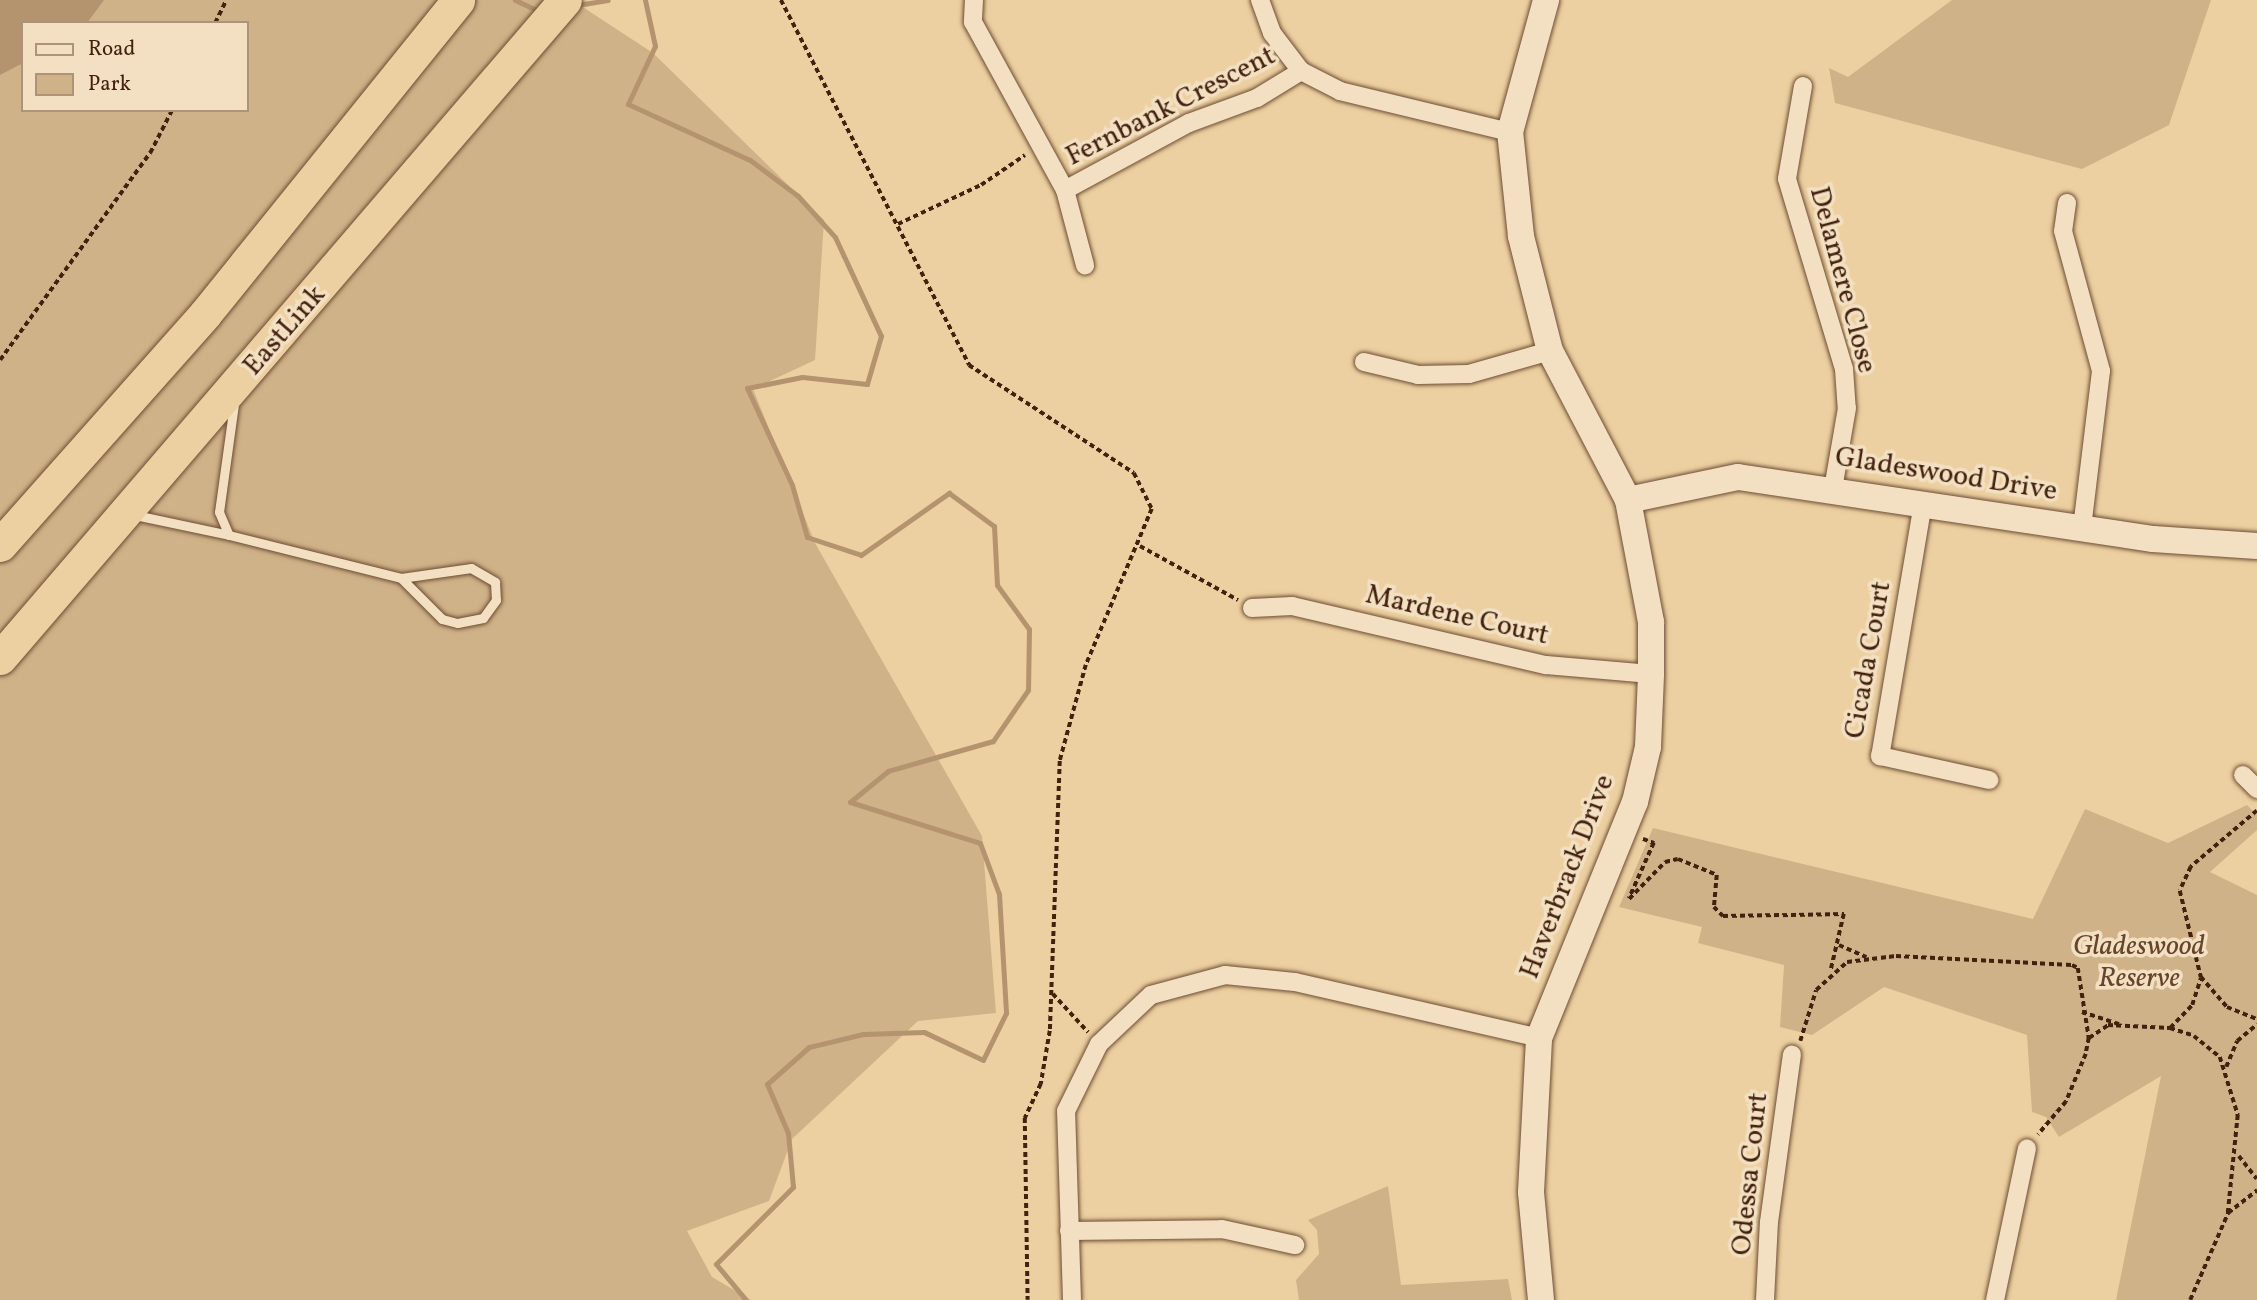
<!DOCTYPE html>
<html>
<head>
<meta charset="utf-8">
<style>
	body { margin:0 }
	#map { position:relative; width:2257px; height:1300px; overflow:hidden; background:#edd0a1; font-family:Vollkorn,serif }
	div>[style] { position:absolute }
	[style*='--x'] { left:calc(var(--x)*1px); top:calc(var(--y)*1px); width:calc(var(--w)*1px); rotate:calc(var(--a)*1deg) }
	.green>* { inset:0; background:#d0b288 }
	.water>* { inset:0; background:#b3946f }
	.stream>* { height:5px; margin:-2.5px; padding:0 2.5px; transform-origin:2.5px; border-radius:2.5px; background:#b3946f }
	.path>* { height:3.5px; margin-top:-1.75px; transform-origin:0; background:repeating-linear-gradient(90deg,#42210e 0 5px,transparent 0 8.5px) }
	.roads { filter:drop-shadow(0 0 2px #6d4d33) drop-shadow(0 0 2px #6d4d33) }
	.lane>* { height:9px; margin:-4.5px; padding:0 4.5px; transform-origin:4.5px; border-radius:4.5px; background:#f3e0c2 }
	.street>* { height:18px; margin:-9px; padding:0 9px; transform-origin:9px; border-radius:9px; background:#f3e0c2 }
	.secondary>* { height:26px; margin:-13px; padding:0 13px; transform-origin:13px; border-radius:13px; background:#f3e0c2 }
	.highway>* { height:33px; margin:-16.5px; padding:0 16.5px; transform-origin:16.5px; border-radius:16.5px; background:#edd0a1 }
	span { translate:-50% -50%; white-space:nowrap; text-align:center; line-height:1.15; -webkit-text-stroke:7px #f3e0c2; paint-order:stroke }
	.street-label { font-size:28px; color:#42210e }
	.park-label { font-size:28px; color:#66452c; font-style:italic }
	.legend { position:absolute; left:21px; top:21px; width:228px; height:91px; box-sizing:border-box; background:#f3e0c2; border:2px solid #ac947a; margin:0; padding:9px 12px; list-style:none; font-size:21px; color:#42210e }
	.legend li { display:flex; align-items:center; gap:14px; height:35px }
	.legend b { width:35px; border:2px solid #ac947a }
</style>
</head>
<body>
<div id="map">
	<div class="green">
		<i style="clip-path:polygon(evenodd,0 0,572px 0,653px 53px,824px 220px,815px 360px,753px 389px,815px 543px,982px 836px,996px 1013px,918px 1021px,792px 1139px,769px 1201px,687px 1231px,712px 1277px,751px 1300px,0 1300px,0 0,23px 23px,247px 23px,247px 110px,23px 110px,23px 23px)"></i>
		<i style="clip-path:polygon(1952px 0,2211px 0,2169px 125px,2082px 169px,1835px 103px,1829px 68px,1848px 77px)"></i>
		<i style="clip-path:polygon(2247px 805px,2257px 815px,2257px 830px,2210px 872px,2257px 895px,2257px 1300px,2116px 1300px,2161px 1076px,2059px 1137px,2046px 1117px,2032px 1112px,2027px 1035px,1884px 987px,1812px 1035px,1780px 1027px,1784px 965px,1698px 943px,1702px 927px,1619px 907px,1653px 828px,2033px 919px,2085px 809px,2168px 843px)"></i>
		<i style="clip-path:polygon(1388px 1186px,1401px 1285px,1508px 1279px,1512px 1300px,1299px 1300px,1296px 1280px,1319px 1254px,1317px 1230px,1308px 1220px)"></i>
	</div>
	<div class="water">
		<i style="clip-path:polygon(0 0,104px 0,87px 23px,23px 23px,23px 63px,0 75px)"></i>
	</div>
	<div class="stream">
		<i style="--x:515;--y:0;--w:26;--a:25"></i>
		<i style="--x:645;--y:0;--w:47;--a:77.7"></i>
		<i style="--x:655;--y:46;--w:64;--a:115"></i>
		<i style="--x:628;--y:104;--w:134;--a:24.7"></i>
		<i style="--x:750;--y:160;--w:60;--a:36.9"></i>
		<i style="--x:798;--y:196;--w:55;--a:47.9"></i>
		<i style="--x:835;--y:237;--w:109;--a:65.1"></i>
		<i style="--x:881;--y:336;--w:50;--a:106.3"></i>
		<i style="--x:867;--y:384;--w:65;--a:-173.9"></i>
		<i style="--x:802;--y:377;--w:56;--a:168.7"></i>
		<i style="--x:747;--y:388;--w:107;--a:65.1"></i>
		<i style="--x:792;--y:485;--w:54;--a:73.9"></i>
		<i style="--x:807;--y:537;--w:57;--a:18.4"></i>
		<i style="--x:861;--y:555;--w:108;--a:-35.2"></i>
		<i style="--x:949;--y:493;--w:56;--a:36.3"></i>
		<i style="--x:994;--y:526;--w:59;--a:87.1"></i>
		<i style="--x:997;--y:585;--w:54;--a:54"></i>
		<i style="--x:1029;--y:629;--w:61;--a:90.9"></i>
		<i style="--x:1028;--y:690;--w:62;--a:124.5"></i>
		<i style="--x:993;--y:741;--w:109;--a:164.1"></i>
		<i style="--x:888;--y:771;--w:49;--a:140.8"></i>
		<i style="--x:850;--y:802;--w:136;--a:17.5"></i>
		<i style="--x:980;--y:843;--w:54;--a:69.6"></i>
		<i style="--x:999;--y:894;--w:119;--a:86.6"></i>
		<i style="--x:1006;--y:1013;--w:52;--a:116.1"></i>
		<i style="--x:983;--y:1060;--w:65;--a:-154.6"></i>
		<i style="--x:924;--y:1032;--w:61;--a:178.1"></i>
		<i style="--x:863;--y:1034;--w:56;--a:166.5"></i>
		<i style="--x:809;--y:1047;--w:56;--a:138.6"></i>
		<i style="--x:767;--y:1084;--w:53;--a:66.8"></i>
		<i style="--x:788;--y:1133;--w:54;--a:84.7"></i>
		<i style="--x:793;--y:1187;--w:109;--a:135"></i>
		<i style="--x:716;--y:1264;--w:47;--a:50.2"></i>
		<i style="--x:577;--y:5;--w:31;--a:-9"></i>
	</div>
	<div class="path">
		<i style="--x:781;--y:0;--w:411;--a:62.7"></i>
		<i style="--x:969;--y:365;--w:197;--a:33.2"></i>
		<i style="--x:1134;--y:473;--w:40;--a:63.4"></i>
		<i style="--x:1152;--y:509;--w:169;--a:112.9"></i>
		<i style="--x:1086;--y:665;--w:99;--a:105.2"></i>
		<i style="--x:1060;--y:761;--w:270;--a:92.1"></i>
		<i style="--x:1050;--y:1031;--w:54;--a:99.6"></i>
		<i style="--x:1041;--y:1084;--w:38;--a:115"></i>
		<i style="--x:1025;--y:1118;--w:182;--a:89.1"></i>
		<i style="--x:215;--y:23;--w:25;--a:-64"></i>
		<i style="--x:898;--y:224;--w:92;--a:-25.2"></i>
		<i style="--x:981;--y:185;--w:53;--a:-34.3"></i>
		<i style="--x:0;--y:360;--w:256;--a:-54.1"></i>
		<i style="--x:150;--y:153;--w:48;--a:-62.9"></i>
		<i style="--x:1140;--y:546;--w:112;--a:28.9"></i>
		<i style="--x:2257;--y:811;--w:87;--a:139.7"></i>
		<i style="--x:2191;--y:867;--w:26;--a:115"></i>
		<i style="--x:2180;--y:891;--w:89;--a:76.3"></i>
		<i style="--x:2201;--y:977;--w:40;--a:49"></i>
		<i style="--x:2227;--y:1007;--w:32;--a:22"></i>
		<i style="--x:1643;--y:839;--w:12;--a:20"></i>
		<i style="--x:1654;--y:843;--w:61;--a:114.1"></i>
		<i style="--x:1629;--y:899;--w:52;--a:-45.8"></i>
		<i style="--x:1665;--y:862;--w:13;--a:-13"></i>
		<i style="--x:1678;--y:859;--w:42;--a:22.3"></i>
		<i style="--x:1717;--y:875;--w:32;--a:95"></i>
		<i style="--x:1714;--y:907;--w:13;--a:45"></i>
		<i style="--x:1723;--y:916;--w:121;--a:-0.9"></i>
		<i style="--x:1844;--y:914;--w:57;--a:103.1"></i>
		<i style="--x:1839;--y:945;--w:30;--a:24"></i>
		<i style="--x:1053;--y:994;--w:52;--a:47.4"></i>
		<i style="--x:2082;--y:1012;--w:39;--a:18"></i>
		<i style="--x:2170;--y:1028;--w:32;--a:-46"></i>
		<i style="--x:2192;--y:1005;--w:28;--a:-72"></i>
		<i style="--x:2089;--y:1038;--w:23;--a:-34"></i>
		<i style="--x:2108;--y:1025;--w:62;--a:2.8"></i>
		<i style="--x:2170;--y:1028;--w:25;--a:18"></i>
		<i style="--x:2194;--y:1036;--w:33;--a:39"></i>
		<i style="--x:2220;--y:1057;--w:61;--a:72.8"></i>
		<i style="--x:2238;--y:1115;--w:99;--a:95.8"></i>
		<i style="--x:1800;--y:1041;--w:53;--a:-72.6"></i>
		<i style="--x:1816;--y:990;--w:42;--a:-42.1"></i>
		<i style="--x:1847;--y:962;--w:49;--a:-7"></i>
		<i style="--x:1896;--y:956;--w:176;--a:2.9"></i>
		<i style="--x:2072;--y:965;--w:7;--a:27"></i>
		<i style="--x:2078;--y:968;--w:71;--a:81.1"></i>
		<i style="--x:2089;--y:1038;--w:16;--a:101"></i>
		<i style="--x:2086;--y:1054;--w:52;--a:112.6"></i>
		<i style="--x:2066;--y:1102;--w:43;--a:130.3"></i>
		<i style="--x:2226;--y:1067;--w:28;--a:-67"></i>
		<i style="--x:2237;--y:1041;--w:26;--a:-40"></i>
		<i style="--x:2239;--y:1156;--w:29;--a:52"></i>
		<i style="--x:2190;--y:1300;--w:95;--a:-66.4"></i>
		<i style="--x:2228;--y:1213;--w:37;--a:-38"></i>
	</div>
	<div class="roads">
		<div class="lane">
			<i style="--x:234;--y:404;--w:109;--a:97.9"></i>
			<i style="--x:219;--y:512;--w:25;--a:67"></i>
			<i style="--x:229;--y:535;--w:177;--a:14"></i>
			<i style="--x:401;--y:578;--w:71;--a:-8.1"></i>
			<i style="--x:471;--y:568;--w:28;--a:30"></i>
			<i style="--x:495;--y:582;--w:18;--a:87"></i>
			<i style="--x:496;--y:600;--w:22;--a:126"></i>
			<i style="--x:483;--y:618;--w:26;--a:169"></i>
			<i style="--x:457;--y:623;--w:16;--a:-165"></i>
			<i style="--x:442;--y:619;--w:58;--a:-135"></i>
			<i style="--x:135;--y:515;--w:96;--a:12"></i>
		</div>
		<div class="street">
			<i style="--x:974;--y:0;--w:22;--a:93"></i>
			<i style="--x:973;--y:22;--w:192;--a:61.3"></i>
			<i style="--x:1065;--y:190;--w:78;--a:75.1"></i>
			<i style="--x:1260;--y:0;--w:35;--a:70"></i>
			<i style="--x:1272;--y:33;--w:48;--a:52.7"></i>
			<i style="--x:1301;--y:71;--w:44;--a:27.1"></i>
			<i style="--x:1340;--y:91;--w:175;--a:13.6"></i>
			<i style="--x:1803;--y:86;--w:94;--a:99.8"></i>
			<i style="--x:1787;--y:179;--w:198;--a:73.3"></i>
			<i style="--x:1844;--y:369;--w:39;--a:86"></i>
			<i style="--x:1847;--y:408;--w:82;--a:99.8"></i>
			<i style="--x:1065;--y:190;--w:141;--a:-28.4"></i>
			<i style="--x:1189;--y:123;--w:72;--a:-20.2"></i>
			<i style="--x:1257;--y:98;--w:52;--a:-31.5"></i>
			<i style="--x:2067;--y:203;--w:28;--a:98"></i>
			<i style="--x:2063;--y:231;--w:145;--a:74.8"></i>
			<i style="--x:2101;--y:371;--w:157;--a:96.9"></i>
			<i style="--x:1364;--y:362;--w:56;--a:13.5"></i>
			<i style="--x:1418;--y:375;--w:51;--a:-1.1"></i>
			<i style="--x:1469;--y:374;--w:84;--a:-15.9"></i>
			<i style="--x:1923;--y:503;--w:257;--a:99.6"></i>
			<i style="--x:1880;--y:756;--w:112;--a:12.4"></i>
			<i style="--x:1252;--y:608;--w:40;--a:-2.9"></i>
			<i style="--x:1292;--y:606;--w:261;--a:13.1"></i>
			<i style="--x:1546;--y:665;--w:105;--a:4.9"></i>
			<i style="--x:2243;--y:775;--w:20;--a:45"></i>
			<i style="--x:1069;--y:1231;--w:153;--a:-0.7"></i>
			<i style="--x:1222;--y:1229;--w:75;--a:12.4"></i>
			<i style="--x:1072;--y:1300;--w:189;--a:-91.8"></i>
			<i style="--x:1066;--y:1111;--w:75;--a:-63.8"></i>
			<i style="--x:1099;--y:1044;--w:71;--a:-43.3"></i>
			<i style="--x:1151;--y:995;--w:77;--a:-15.1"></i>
			<i style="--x:1225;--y:975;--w:70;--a:5.7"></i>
			<i style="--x:1295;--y:982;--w:250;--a:12.9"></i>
			<i style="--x:1765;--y:1300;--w:78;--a:-87.1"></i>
			<i style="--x:1769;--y:1222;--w:169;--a:-82.2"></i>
			<i style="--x:1995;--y:1300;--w:155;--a:-78.1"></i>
		</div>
		<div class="secondary">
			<i style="--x:1628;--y:500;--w:112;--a:-11.8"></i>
			<i style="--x:1738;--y:477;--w:420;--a:8.5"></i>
			<i style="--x:2153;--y:539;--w:104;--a:3.9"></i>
			<i style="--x:1541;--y:1300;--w:108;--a:-95.3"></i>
			<i style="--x:1531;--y:1192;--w:154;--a:-87"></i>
			<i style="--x:1539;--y:1038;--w:255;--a:-67.9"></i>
			<i style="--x:1635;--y:802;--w:57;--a:-76.7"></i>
			<i style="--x:1648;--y:747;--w:73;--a:-87.6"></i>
			<i style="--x:1651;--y:674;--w:52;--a:-90"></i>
			<i style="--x:1651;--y:622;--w:124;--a:-100.7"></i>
			<i style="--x:1628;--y:500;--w:168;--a:-117.6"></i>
			<i style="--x:1550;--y:351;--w:119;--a:-104.2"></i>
			<i style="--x:1521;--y:236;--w:105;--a:-96"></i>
			<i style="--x:1510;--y:132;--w:137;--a:-74.7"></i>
		</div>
		<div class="highway">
			<i style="--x:0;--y:545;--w:309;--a:-48.4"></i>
			<i style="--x:205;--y:314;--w:403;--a:-51.1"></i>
			<i style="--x:0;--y:658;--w:867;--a:-49.35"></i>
		</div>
	</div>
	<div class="street-label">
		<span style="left:1171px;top:107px;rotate:-27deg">Fernbank Crescent</span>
		<span style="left:1842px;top:280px;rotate:75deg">Delamere Close</span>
		<span style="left:285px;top:331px;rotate:-49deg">EastLink</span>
		<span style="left:1946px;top:475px;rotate:9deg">Gladeswood Drive</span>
		<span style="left:1457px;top:616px;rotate:13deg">Mardene Court</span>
		<span style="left:1869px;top:660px;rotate:-80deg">Cicada Court</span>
		<span style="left:1568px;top:877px;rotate:-69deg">Haverbrack Drive</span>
		<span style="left:1751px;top:1174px;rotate:-84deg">Odessa Court</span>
	</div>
	<div class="park-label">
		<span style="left:2139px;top:963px">Gladeswood<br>Reserve</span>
	</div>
	<ul class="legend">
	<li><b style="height:9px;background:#f3e0c2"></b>Road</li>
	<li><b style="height:19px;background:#d0b288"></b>Park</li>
	</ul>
</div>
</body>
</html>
